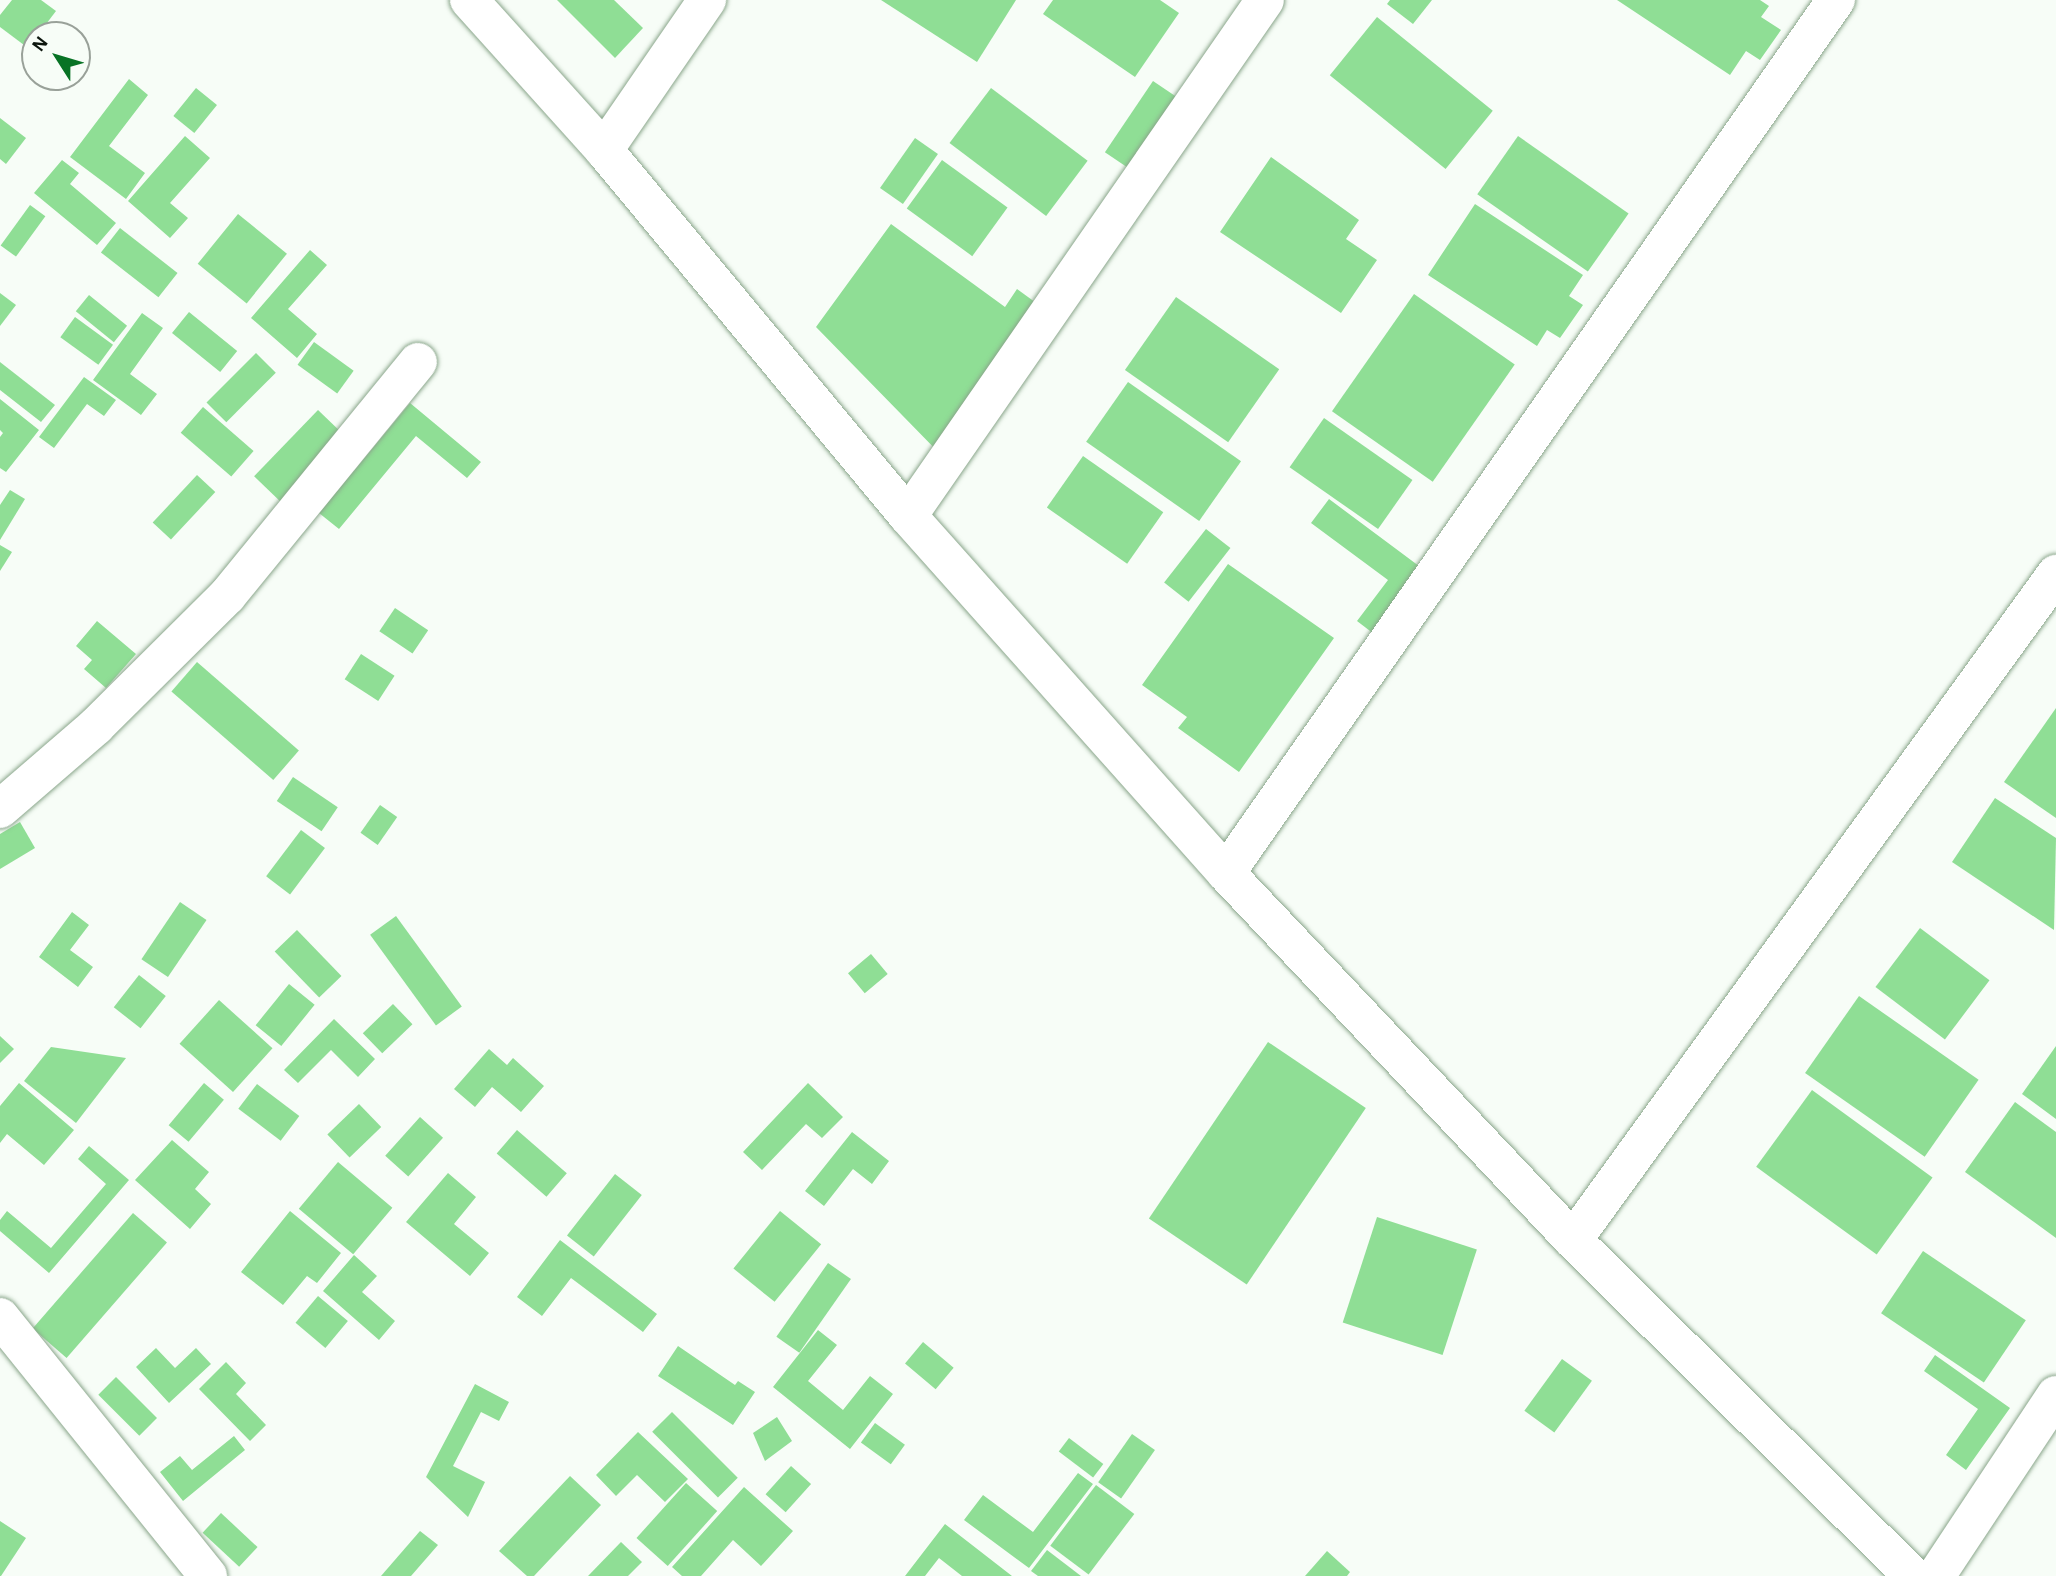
<!DOCTYPE html>
<html>
<head>
<meta charset="utf-8">
<style>
	body { margin:0 }
	#map { position:relative; width:2056px; height:1576px; overflow:hidden; background:#f7fdf7; font-family:"Alegreya Sans",sans-serif }
	div>[style] { position:absolute }
	[style*='--x'] { left:calc(var(--x)*1px); top:calc(var(--y)*1px); width:calc(var(--w)*1px); rotate:calc(var(--a)*1deg) }
	.building>* { inset:0; background:#8fde95; transform-origin:0 0 }
	.roads { filter:drop-shadow(0 0 2px #8aa68b) drop-shadow(0 0 2px #8aa68b) }
	.minor>* { height:38px; margin:-19px; padding:0 19px; transform-origin:19px; border-radius:19px; background:#fff }
	span { translate:-50% -50%; white-space:nowrap; text-align:center; line-height:1.15; -webkit-text-stroke:7px #f7fdf7; paint-order:stroke }
	.north { position:absolute; left:21px; top:21px; width:70px; height:70px; box-sizing:border-box; background:#f7fdf7; border:2px solid #99a199; border-radius:50%; rotate:307deg; font-size:19px; font-weight:700; line-height:28px; text-align:center; color:#0c160d }
	.north::after { content:''; display:block; margin:auto; width:24px; height:32px; background:#087325; clip-path:polygon(50% 0,100% 100%,50% 72%,0 100%) }
</style>
</head>
<body>
<div id="map">
	<div class="building">
		<i style="clip-path:polygon(12px 0,41px 0,56px 11px,28px 48px,0 27px,0 15px)"></i>
		<i style="clip-path:polygon(557px 0,614px 0,643px 28px,615px 58px)"></i>
		<i style="clip-path:polygon(881px 0,1016px 0,977px 62px)"></i>
		<i style="clip-path:polygon(1053px 0,1160px 0,1179px 13px,1135px 77px,1043px 14px)"></i>
		<i style="clip-path:polygon(1390px 0,1432px 0,1413px 24px,1387px 4px)"></i>
		<i style="clip-path:polygon(1617px 0,1760px 0,1769px 6px,1761px 17px,1781px 30px,1760px 60px,1746px 51px,1730px 75px)"></i>
		<i style="left:1377px;top:17px;width:149px;height:75px;rotate:39deg"></i>
		<i style="clip-path:polygon(129px 79px,148px 95px,109px 146px,145px 173px,126px 199px,70px 157px)"></i>
		<i style="left:1153px;top:81px;width:50px;height:86px;rotate:34deg"></i>
		<i style="left:196px;top:88px;width:27px;height:36px;rotate:39deg"></i>
		<i style="left:991px;top:88px;width:121px;height:69px;rotate:37deg"></i>
		<i style="clip-path:polygon(0 118px,26px 138px,6px 164px,0 159px)"></i>
		<i style="clip-path:polygon(185px 136px,210px 158px,170px 203px,188px 218px,170px 238px,128px 201px)"></i>
		<i style="left:1518px;top:136px;width:135px;height:71px;rotate:35deg"></i>
		<i style="left:915px;top:138px;width:28px;height:61px;rotate:35deg"></i>
		<i style="clip-path:polygon(1271px 157px,1359px 220px,1346px 239px,1377px 260px,1341px 313px,1220px 232px)"></i>
		<i style="clip-path:polygon(62px 160px,79px 173px,70px 184px,116px 223px,97px 245px,34px 193px)"></i>
		<i style="left:942px;top:160px;width:81px;height:60px;rotate:36deg"></i>
		<i style="clip-path:polygon(1475px 204px,1583px 275px,1569px 296px,1583px 305px,1560px 338px,1547px 330px,1537px 346px,1428px 275px)"></i>
		<i style="left:30px;top:205px;width:19px;height:50px;rotate:36deg"></i>
		<i style="left:238px;top:214px;width:63px;height:64px;rotate:39deg"></i>
		<i style="clip-path:polygon(891px 224px,1005px 307px,1017px 289px,1050px 313px,945px 459px,816px 327px)"></i>
		<i style="left:120px;top:228px;width:73px;height:31px;rotate:38deg"></i>
		<i style="clip-path:polygon(310px 250px,327px 265px,288px 309px,317px 334px,297px 358px,251px 318px)"></i>
		<i style="clip-path:polygon(0 293px,16px 305px,0 326px)"></i>
		<i style="left:1414px;top:294px;width:123px;height:143px;rotate:35deg"></i>
		<i style="left:89px;top:295px;width:49px;height:21px;rotate:39deg"></i>
		<i style="left:1176px;top:297px;width:126px;height:89px;rotate:35deg"></i>
		<i style="left:189px;top:312px;width:62px;height:27px;rotate:39deg"></i>
		<i style="clip-path:polygon(142px 313px,163px 328px,130px 374px,157px 394px,141px 415px,93px 380px)"></i>
		<i style="left:75px;top:317px;width:47px;height:25px;rotate:36deg"></i>
		<i style="left:314px;top:342px;width:49px;height:28px;rotate:36deg"></i>
		<i style="left:256px;top:353px;width:28px;height:70px;rotate:45deg"></i>
		<i style="clip-path:polygon(0 362px,55px 405px,41px 422px,0 390px)"></i>
		<i style="clip-path:polygon(84px 377px,116px 400px,104px 416px,87px 404px,54px 448px,39px 437px)"></i>
		<i style="left:1128px;top:382px;width:138px;height:73px;rotate:35deg"></i>
		<i style="clip-path:polygon(0 399px,39px 430px,6px 472px,0 468px,0 437px,3px 433px,0 430px)"></i>
		<i style="clip-path:polygon(410px 403px,481px 462px,467px 478px,416px 436px,339px 529px,319px 513px)"></i>
		<i style="left:203px;top:407px;width:67px;height:34px;rotate:41deg"></i>
		<i style="left:318px;top:410px;width:39px;height:92px;rotate:44deg"></i>
		<i style="left:1324px;top:418px;width:108px;height:60px;rotate:35deg"></i>
		<i style="left:1083px;top:456px;width:98px;height:63px;rotate:35deg"></i>
		<i style="left:197px;top:475px;width:25px;height:65px;rotate:43deg"></i>
		<i style="clip-path:polygon(10px 490px,25px 499px,0 540px,0 505px)"></i>
		<i style="clip-path:polygon(1329px 499px,1423px 569px,1374px 634px,1357px 621px,1388px 580px,1311px 523px)"></i>
		<i style="left:1206px;top:529px;width:31px;height:68px;rotate:38deg"></i>
		<i style="clip-path:polygon(0 545px,12px 552px,0 571px)"></i>
		<i style="clip-path:polygon(1228px 564px,1334px 638px,1239px 772px,1178px 728px,1187px 717px,1142px 685px)"></i>
		<i style="left:395px;top:608px;width:40px;height:28px;rotate:34deg"></i>
		<i style="clip-path:polygon(97px 621px,136px 654px,106px 688px,84px 669px,92px 660px,76px 646px)"></i>
		<i style="left:361px;top:654px;width:40px;height:30px;rotate:33deg"></i>
		<i style="left:197px;top:662px;width:135px;height:39px;rotate:41deg"></i>
		<i style="clip-path:polygon(2056px 708px,2056px 818px,2004px 782px)"></i>
		<i style="left:293px;top:777px;width:54px;height:29px;rotate:34deg"></i>
		<i style="clip-path:polygon(1995px 798px,2056px 838px,2054px 930px,1952px 862px)"></i>
		<i style="left:380px;top:805px;width:21px;height:34px;rotate:35deg"></i>
		<i style="clip-path:polygon(20px 822px,35px 848px,0 869px,0 834px)"></i>
		<i style="left:301px;top:830px;width:30px;height:58px;rotate:37deg"></i>
		<i style="left:180px;top:902px;width:32px;height:69px;rotate:34deg"></i>
		<i style="clip-path:polygon(72px 912px,89px 925px,70px 950px,93px 967px,78px 987px,39px 957px)"></i>
		<i style="left:396px;top:916px;width:112px;height:32px;rotate:54deg"></i>
		<i style="left:1920px;top:928px;width:87px;height:74px;rotate:37deg"></i>
		<i style="left:297px;top:930px;width:64px;height:31px;rotate:46deg"></i>
		<i style="left:871px;top:954px;width:26px;height:30px;rotate:50deg"></i>
		<i style="left:139px;top:975px;width:34px;height:41px;rotate:38deg"></i>
		<i style="left:289px;top:984px;width:33px;height:53px;rotate:39deg"></i>
		<i style="left:1859px;top:996px;width:146px;height:94px;rotate:35deg"></i>
		<i style="left:219px;top:1000px;width:72px;height:59px;rotate:42deg"></i>
		<i style="left:393px;top:1004px;width:28px;height:42px;rotate:46deg"></i>
		<i style="clip-path:polygon(334px 1019px,375px 1059px,358px 1077px,331px 1050px,298px 1083px,284px 1070px)"></i>
		<i style="clip-path:polygon(0 1036px,14px 1049px,0 1063px)"></i>
		<i style="left:1268px;top:1042px;width:118px;height:213px;rotate:34deg"></i>
		<i style="clip-path:polygon(2056px 1046px,2056px 1119px,2022px 1094px)"></i>
		<i style="clip-path:polygon(51px 1047px,126px 1058px,76px 1123px,24px 1081px)"></i>
		<i style="clip-path:polygon(489px 1049px,507px 1065px,513px 1058px,544px 1086px,521px 1112px,492px 1087px,475px 1107px,454px 1089px)"></i>
		<i style="clip-path:polygon(19px 1083px,74px 1130px,44px 1165px,7px 1134px,0 1143px,0 1106px)"></i>
		<i style="left:204px;top:1083px;width:26px;height:55px;rotate:40deg"></i>
		<i style="clip-path:polygon(808px 1083px,843px 1117px,822px 1138px,806px 1124px,762px 1170px,743px 1152px)"></i>
		<i style="left:257px;top:1084px;width:53px;height:31px;rotate:37deg"></i>
		<i style="left:1812px;top:1090px;width:149px;height:95px;rotate:36deg"></i>
		<i style="clip-path:polygon(2015px 1102px,2056px 1132px,2056px 1238px,1965px 1172px)"></i>
		<i style="left:359px;top:1104px;width:32px;height:44px;rotate:46deg"></i>
		<i style="left:420px;top:1117px;width:31px;height:52px;rotate:42deg"></i>
		<i style="left:517px;top:1130px;width:66px;height:31px;rotate:41deg"></i>
		<i style="clip-path:polygon(852px 1132px,889px 1161px,872px 1184px,853px 1169px,824px 1206px,805px 1191px)"></i>
		<i style="clip-path:polygon(172px 1140px,209px 1172px,195px 1189px,211px 1204px,190px 1229px,135px 1180px)"></i>
		<i style="clip-path:polygon(89px 1146px,129px 1180px,49px 1273px,0 1231px,0 1220px,7px 1211px,51px 1248px,106px 1184px,78px 1159px)"></i>
		<i style="left:338px;top:1162px;width:71px;height:61px;rotate:40deg"></i>
		<i style="clip-path:polygon(448px 1173px,476px 1197px,454px 1224px,489px 1253px,470px 1276px,406px 1222px)"></i>
		<i style="left:615px;top:1174px;width:34px;height:78px;rotate:38deg"></i>
		<i style="clip-path:polygon(290px 1211px,341px 1253px,317px 1283px,307px 1276px,283px 1305px,241px 1272px)"></i>
		<i style="left:780px;top:1211px;width:53px;height:74px;rotate:39deg"></i>
		<i style="left:133px;top:1213px;width:45px;height:153px;rotate:41deg"></i>
		<i style="left:1377px;top:1217px;width:105px;height:111px;rotate:18deg"></i>
		<i style="clip-path:polygon(560px 1240px,657px 1314px,643px 1332px,571px 1278px,542px 1316px,517px 1297px)"></i>
		<i style="left:1923px;top:1251px;width:124px;height:75px;rotate:34deg"></i>
		<i style="clip-path:polygon(354px 1255px,377px 1276px,362px 1292px,395px 1321px,379px 1340px,323px 1291px)"></i>
		<i style="left:828px;top:1263px;width:28px;height:90px;rotate:35deg"></i>
		<i style="left:318px;top:1296px;width:39px;height:35px;rotate:40deg"></i>
		<i style="clip-path:polygon(818px 1330px,837px 1345px,808px 1381px,843px 1410px,870px 1376px,893px 1394px,850px 1449px,773px 1387px)"></i>
		<i style="left:923px;top:1342px;width:40px;height:28px;rotate:40deg"></i>
		<i style="clip-path:polygon(678px 1346px,735px 1385px,738px 1381px,755px 1392px,733px 1425px,658px 1376px)"></i>
		<i style="clip-path:polygon(156px 1348px,175px 1368px,196px 1348px,211px 1364px,169px 1403px,136px 1367px)"></i>
		<i style="clip-path:polygon(1935px 1355px,2010px 1408px,1966px 1470px,1946px 1455px,1978px 1409px,1924px 1371px)"></i>
		<i style="left:1562px;top:1359px;width:37px;height:64px;rotate:36deg"></i>
		<i style="clip-path:polygon(226px 1362px,246px 1383px,236px 1394px,266px 1425px,250px 1441px,199px 1389px)"></i>
		<i style="left:116px;top:1377px;width:58px;height:25px;rotate:45deg"></i>
		<i style="clip-path:polygon(475px 1384px,509px 1402px,499px 1421px,481px 1412px,453px 1466px,485px 1482px,468px 1517px,426px 1477px)"></i>
		<i style="left:672px;top:1412px;width:93px;height:28px;rotate:45deg"></i>
		<i style="clip-path:polygon(777px 1417px,792px 1441px,765px 1461px,753px 1433px)"></i>
		<i style="left:875px;top:1423px;width:37px;height:24px;rotate:36deg"></i>
		<i style="clip-path:polygon(638px 1432px,688px 1479px,665px 1502px,637px 1475px,616px 1496px,596px 1475px)"></i>
		<i style="left:1132px;top:1434px;width:28px;height:59px;rotate:35deg"></i>
		<i style="clip-path:polygon(234px 1436px,245px 1450px,183px 1501px,160px 1472px,180px 1456px,192px 1470px)"></i>
		<i style="left:1069px;top:1438px;width:43px;height:17px;rotate:37deg"></i>
		<i style="left:791px;top:1466px;width:27px;height:38px;rotate:42deg"></i>
		<i style="clip-path:polygon(1078px 1473px,1093px 1484px,1029px 1568px,964px 1520px,983px 1495px,1033px 1532px)"></i>
		<i style="clip-path:polygon(570px 1476px,601px 1505px,534px 1576px,527px 1576px,499px 1551px)"></i>
		<i style="left:686px;top:1483px;width:42px;height:74px;rotate:42deg"></i>
		<i style="left:1096px;top:1485px;width:48px;height:76px;rotate:37deg"></i>
		<i style="clip-path:polygon(744px 1487px,793px 1531px,761px 1566px,733px 1540px,701px 1576px,682px 1576px,672px 1567px)"></i>
		<i style="left:221px;top:1513px;width:50px;height:27px;rotate:43deg"></i>
		<i style="clip-path:polygon(0 1521px,26px 1538px,1px 1576px,0 1576px)"></i>
		<i style="clip-path:polygon(945px 1524px,1012px 1576px,962px 1576px,939px 1558px,925px 1576px,905px 1576px)"></i>
		<i style="clip-path:polygon(420px 1531px,438px 1545px,411px 1576px,381px 1576px)"></i>
		<i style="clip-path:polygon(621px 1542px,642px 1562px,628px 1576px,588px 1576px)"></i>
		<i style="clip-path:polygon(1047px 1550px,1081px 1576px,1038px 1576px,1031px 1571px)"></i>
		<i style="clip-path:polygon(1327px 1551px,1350px 1572px,1347px 1576px,1305px 1576px)"></i>
	</div>
	<div class="roads">
		<div class="minor">
			<i style="--x:469;--y:0;--w:202;--a:48"></i>
			<i style="--x:604;--y:150;--w:476;--a:50.3"></i>
			<i style="--x:908;--y:516;--w:478;--a:48.3"></i>
			<i style="--x:1226;--y:873;--w:505;--a:46.6"></i>
			<i style="--x:1573;--y:1240;--w:477;--a:44.7"></i>
			<i style="--x:604;--y:150;--w:182;--a:-55.5"></i>
			<i style="--x:908;--y:516;--w:627;--a:-55.32"></i>
			<i style="--x:0;--y:809;--w:127;--a:-40.8"></i>
			<i style="--x:96;--y:726;--w:185;--a:-44.8"></i>
			<i style="--x:227;--y:596;--w:302;--a:-50.8"></i>
			<i style="--x:1226;--y:873;--w:1065;--a:-55.06"></i>
			<i style="--x:1573;--y:1240;--w:823;--a:-54.05"></i>
			<i style="--x:0;--y:1317;--w:332;--a:51.2"></i>
			<i style="--x:1936;--y:1576;--w:217;--a:-56.5"></i>
		</div>
	</div>
	<div class="north">N</div>
</div>
</body>
</html>
